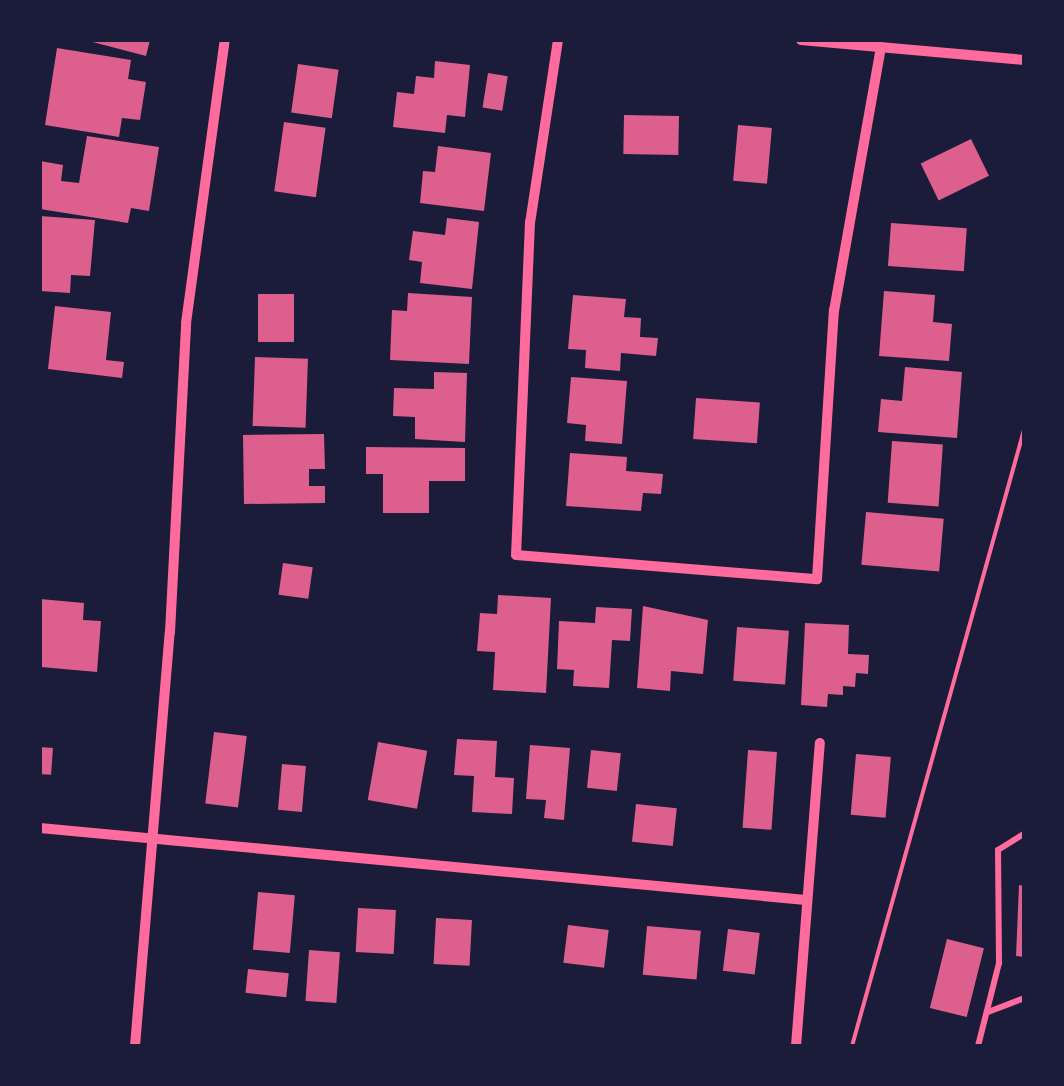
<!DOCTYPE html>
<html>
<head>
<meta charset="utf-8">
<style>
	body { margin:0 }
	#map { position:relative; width:1064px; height:1086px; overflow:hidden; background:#1b1b3a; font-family:Rubik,sans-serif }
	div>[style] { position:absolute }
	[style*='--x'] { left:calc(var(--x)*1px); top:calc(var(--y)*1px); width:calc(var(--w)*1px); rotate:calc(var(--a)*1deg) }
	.building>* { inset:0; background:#dd5f8e; transform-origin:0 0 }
	.path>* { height:4px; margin:-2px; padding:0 2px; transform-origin:2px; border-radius:2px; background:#ff6b9d }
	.service>* { height:6px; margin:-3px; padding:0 3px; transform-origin:3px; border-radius:3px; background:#ff6b9d }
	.minor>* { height:10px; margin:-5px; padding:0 5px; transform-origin:5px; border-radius:5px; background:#ff6b9d }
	span { translate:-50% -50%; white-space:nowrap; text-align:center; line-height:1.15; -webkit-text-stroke:10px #1b1b3a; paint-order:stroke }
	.frame { position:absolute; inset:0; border:42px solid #1b1b3a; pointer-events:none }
</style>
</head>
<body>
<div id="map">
	<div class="building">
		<i style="clip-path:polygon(85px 40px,150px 40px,146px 56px)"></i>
		<i style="clip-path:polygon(57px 48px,131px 60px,128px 79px,146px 82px,140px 120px,122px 118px,119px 137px,45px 125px)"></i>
		<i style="clip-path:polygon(435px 61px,470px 65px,465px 117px,447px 115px,445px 133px,393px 127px,397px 92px,414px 94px,416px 76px,434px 78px)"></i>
		<i style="left:298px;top:64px;width:41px;height:49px;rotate:8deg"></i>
		<i style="left:488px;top:73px;width:20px;height:35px;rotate:9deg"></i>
		<i style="left:624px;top:115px;width:55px;height:39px;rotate:1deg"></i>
		<i style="left:284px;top:122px;width:42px;height:70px;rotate:8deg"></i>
		<i style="left:738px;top:125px;width:34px;height:56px;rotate:5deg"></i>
		<i style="clip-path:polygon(87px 136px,159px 147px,149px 211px,131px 208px,128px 223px,40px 209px,40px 161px,63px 165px,61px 181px,79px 183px)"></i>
		<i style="left:971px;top:139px;width:41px;height:56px;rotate:64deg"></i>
		<i style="clip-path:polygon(438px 146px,491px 153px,484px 211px,420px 203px,423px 171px,435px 172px)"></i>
		<i style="clip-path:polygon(40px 216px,95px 220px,90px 276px,71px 275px,70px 293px,40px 291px)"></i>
		<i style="clip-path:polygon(447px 218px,479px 222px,472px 289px,420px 283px,422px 262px,409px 260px,413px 231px,445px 235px)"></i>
		<i style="left:891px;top:223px;width:76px;height:43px;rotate:4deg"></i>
		<i style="clip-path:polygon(884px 291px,935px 295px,933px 322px,952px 324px,949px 361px,879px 356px)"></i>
		<i style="clip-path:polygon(408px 293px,472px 297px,469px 364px,390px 360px,392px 310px,407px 311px)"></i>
		<i style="left:258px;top:294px;width:36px;height:48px"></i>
		<i style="clip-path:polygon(573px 295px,626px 299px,624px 317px,641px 318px,640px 337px,658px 338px,656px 356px,621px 353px,620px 371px,585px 368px,586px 350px,568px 349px)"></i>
		<i style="clip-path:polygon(55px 306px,111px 312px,106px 360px,124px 362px,122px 378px,48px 369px)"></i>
		<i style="left:255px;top:357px;width:53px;height:69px;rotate:2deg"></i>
		<i style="clip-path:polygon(905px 367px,962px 372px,957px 438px,878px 432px,881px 399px,902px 401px)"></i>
		<i style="clip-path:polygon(434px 372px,467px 373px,465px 442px,415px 439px,415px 417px,393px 416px,394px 388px,434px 389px)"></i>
		<i style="clip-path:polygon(571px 377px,627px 381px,622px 444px,585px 441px,586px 425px,567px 423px)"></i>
		<i style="left:696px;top:398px;width:64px;height:41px;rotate:4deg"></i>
		<i style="clip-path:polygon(324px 434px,325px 469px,309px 469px,309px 486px,325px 486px,325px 503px,244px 504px,243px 435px)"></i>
		<i style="left:892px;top:441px;width:51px;height:62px;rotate:4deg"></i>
		<i style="clip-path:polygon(366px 447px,465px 448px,465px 481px,429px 481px,429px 513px,383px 513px,383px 474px,366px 474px)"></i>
		<i style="clip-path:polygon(570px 453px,627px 457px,626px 471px,663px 474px,661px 494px,643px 493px,641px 511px,566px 506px)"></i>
		<i style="left:866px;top:512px;width:78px;height:53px;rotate:5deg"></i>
		<i style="left:283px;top:563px;width:30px;height:32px;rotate:8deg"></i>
		<i style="clip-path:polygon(498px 595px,551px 598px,546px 693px,493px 690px,495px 652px,477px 651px,480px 613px,497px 614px)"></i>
		<i style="clip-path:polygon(40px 599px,84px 603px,83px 620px,101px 621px,97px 672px,41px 667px)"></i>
		<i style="clip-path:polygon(643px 606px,708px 620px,703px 674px,671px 671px,670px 691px,637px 688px)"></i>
		<i style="clip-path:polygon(596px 607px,632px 609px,630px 641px,612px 640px,609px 688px,573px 686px,574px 670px,557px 669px,559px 621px,595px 623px)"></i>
		<i style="clip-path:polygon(805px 623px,849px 625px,848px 654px,869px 655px,868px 674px,856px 673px,855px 687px,843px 686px,843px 695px,828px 694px,827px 707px,801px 705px)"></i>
		<i style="left:737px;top:627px;width:52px;height:54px;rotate:4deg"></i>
		<i style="left:214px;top:732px;width:33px;height:72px;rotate:7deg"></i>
		<i style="clip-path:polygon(457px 739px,497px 741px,495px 777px,514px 778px,512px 814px,472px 812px,474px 776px,454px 775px)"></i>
		<i style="left:378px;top:742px;width:50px;height:59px;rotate:10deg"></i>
		<i style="clip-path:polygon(530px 745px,570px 748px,564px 820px,544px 818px,546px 800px,526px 799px)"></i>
		<i style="left:40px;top:747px;width:13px;height:27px;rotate:4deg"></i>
		<i style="left:591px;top:750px;width:30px;height:38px;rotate:6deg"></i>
		<i style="left:748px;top:750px;width:29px;height:78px;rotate:4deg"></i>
		<i style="left:856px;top:754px;width:35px;height:61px;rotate:5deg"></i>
		<i style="left:282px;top:764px;width:24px;height:46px;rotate:5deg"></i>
		<i style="left:636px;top:804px;width:41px;height:38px;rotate:6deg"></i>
		<i style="clip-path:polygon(1019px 885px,1024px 886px,1024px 957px,1016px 956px)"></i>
		<i style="left:258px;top:892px;width:37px;height:58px;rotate:5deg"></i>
		<i style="left:358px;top:908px;width:38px;height:44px;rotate:3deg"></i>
		<i style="left:436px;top:918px;width:36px;height:46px;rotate:3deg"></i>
		<i style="left:568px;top:925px;width:41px;height:38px;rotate:7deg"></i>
		<i style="left:647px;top:926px;width:54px;height:49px;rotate:5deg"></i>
		<i style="left:728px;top:929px;width:32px;height:42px;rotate:7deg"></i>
		<i style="left:947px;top:939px;width:38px;height:71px;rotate:14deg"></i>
		<i style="left:309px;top:950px;width:31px;height:51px;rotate:4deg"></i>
		<i style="left:248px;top:969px;width:41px;height:24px;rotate:6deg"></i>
	</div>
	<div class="path">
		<i style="--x:852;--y:1046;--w:640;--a:-74.4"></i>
	</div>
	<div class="service">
		<i style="--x:988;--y:1012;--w:39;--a:-21"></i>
		<i style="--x:978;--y:1046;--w:86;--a:-75.8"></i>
		<i style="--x:999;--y:963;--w:113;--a:-90.5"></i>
		<i style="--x:998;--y:850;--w:31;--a:-32"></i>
	</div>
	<div class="minor">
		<i style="--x:558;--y:40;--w:184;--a:98.7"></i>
		<i style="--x:530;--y:222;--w:333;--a:92.4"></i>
		<i style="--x:516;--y:555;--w:302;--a:4.6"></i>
		<i style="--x:817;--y:579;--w:269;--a:-86.4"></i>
		<i style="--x:834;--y:311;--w:268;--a:-79.9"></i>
		<i style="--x:801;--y:40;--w:224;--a:5.1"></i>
		<i style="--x:40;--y:828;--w:769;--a:5.37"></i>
		<i style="--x:135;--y:1046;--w:415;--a:-85.2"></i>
		<i style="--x:170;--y:632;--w:309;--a:-87"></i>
		<i style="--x:186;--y:323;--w:286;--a:-82.2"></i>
		<i style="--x:796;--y:1046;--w:304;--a:-85.5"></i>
	</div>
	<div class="frame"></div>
</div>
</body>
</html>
